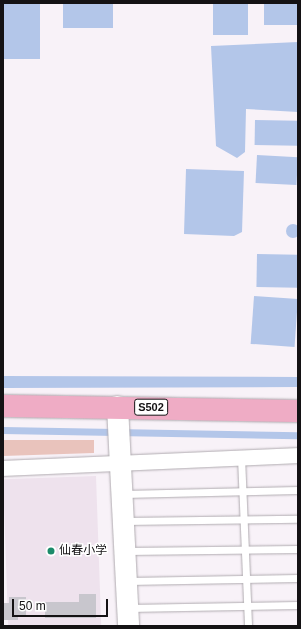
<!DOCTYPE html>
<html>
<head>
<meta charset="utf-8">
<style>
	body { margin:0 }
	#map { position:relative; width:301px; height:629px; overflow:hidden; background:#f8f2f8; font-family:Arial,"Noto Sans SC",sans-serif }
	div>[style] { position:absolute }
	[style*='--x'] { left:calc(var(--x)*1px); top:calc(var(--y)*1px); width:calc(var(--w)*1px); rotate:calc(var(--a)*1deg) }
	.built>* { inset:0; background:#eee2ed; transform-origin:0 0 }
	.green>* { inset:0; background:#e9c3bc }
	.water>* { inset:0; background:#b3c6e9; transform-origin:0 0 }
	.round { border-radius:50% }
	.building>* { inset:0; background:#c8c6cd }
	.roads { filter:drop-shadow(0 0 1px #b0abb0) drop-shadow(0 0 1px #b0abb0) }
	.lane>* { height:7px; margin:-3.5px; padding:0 3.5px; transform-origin:3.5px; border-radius:3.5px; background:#fff }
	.street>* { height:15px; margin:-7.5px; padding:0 7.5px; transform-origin:7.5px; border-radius:7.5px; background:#fff }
	.secondary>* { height:21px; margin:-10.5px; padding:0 10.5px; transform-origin:10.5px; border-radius:10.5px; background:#fff }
	.primary>* { height:22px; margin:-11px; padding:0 11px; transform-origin:11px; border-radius:11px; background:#efacc5 }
	.dots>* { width:11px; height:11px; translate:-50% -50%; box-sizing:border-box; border:2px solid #fff; border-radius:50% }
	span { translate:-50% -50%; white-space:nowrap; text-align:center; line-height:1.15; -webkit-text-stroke:3px #fff; paint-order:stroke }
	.shield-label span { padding:1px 3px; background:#fff; border:1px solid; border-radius:3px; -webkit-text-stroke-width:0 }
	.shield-label { font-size:11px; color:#141214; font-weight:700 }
	.poi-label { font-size:12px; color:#141214 }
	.left { translate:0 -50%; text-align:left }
	.frame { position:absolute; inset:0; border:4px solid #141214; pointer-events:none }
	.scale { position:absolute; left:12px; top:599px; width:96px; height:18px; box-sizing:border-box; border:2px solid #141214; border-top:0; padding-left:5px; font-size:12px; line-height:14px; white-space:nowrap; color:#141214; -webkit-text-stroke:3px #fff; paint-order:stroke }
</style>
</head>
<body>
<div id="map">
	<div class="built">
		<i style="left:96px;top:476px;width:150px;height:93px;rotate:88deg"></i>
	</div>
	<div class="green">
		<i style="clip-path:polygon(3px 440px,94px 440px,94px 453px,3px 456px)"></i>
	</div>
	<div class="water">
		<i style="left:3px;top:3px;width:37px;height:56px"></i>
		<i style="left:63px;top:3px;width:50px;height:25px"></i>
		<i style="left:213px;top:3px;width:35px;height:32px"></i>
		<i style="left:298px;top:4px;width:21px;height:34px;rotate:90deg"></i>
		<i style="clip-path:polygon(298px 42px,298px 112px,246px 109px,245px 152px,237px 158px,216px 146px,211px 46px)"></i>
		<i style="left:255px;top:120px;width:43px;height:25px;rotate:1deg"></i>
		<i style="left:257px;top:155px;width:41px;height:28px;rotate:3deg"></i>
		<i style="clip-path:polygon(186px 169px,244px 171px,242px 232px,234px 236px,184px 234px)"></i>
		<i class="round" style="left:286px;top:224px;width:14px;height:14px"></i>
		<i style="left:257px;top:254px;width:41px;height:33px;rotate:1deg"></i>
		<i style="left:254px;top:296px;width:44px;height:48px;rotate:4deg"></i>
		<i style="clip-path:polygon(3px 376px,298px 377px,298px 387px,3px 388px)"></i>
		<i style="left:3px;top:427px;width:295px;height:7px;rotate:1deg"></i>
	</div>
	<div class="building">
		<i style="clip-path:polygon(79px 594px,96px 594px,96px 618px,45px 618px,45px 602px,79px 602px)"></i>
		<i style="clip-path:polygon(9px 597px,26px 597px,26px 615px,18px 615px,18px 620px,3px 620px,3px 603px,9px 603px)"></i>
	</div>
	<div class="roads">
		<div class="lane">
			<i style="--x:241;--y:457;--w:169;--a:87.6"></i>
			<i style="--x:123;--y:494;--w:175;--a:-1.3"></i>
			<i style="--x:124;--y:521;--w:174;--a:-0.7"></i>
			<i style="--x:126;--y:551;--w:172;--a:-0.7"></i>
			<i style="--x:128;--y:581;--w:170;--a:-1"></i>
			<i style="--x:128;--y:608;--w:170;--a:-1"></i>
		</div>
		<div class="street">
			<i style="--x:3;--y:468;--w:295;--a:-2.5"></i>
		</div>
		<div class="secondary">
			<i style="--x:117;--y:406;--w:220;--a:87.1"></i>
		</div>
		<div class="primary">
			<i style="--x:3;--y:406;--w:295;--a:1"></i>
		</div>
	</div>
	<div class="dots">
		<i style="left:51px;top:551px;background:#1b8b6a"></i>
	</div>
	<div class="shield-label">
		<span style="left:151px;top:407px">S502</span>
	</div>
	<div class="poi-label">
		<span class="left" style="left:59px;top:551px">仙春小学</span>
	</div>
	<div class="frame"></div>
	<div class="scale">50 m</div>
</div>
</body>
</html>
